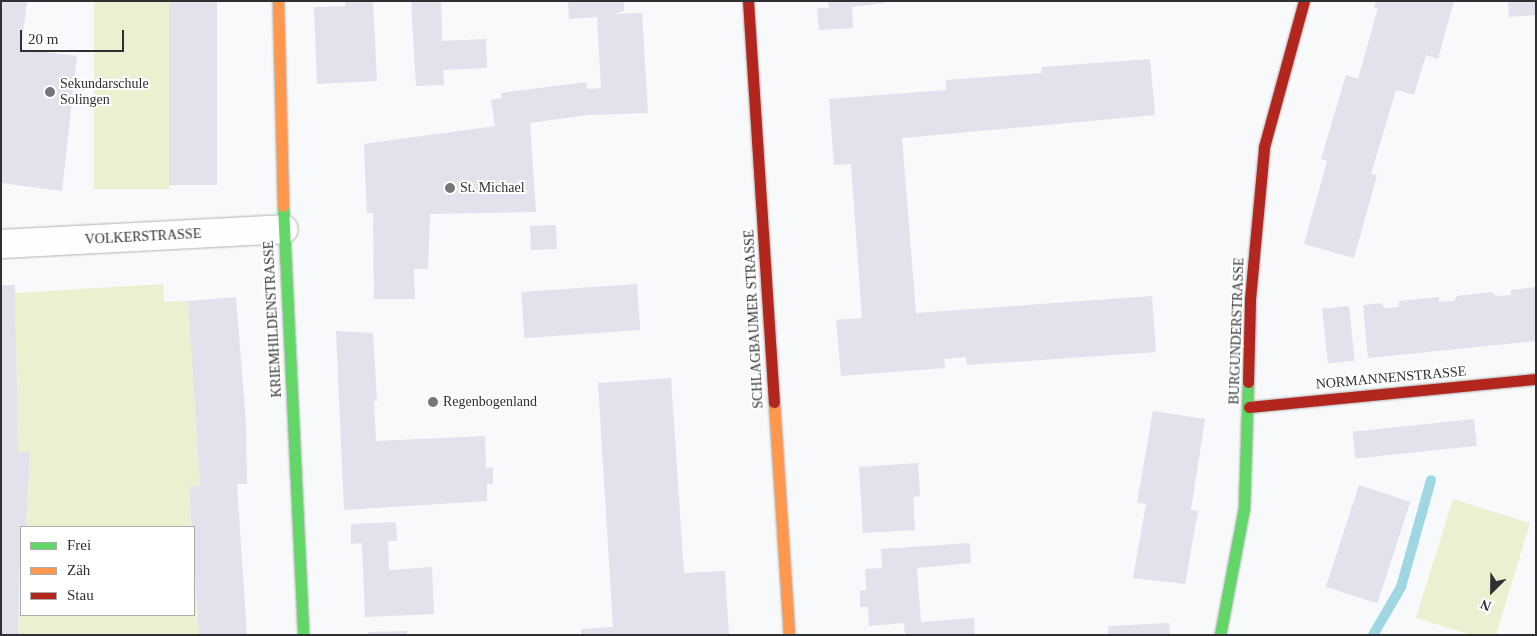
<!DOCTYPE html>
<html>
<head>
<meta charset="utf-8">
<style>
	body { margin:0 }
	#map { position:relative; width:1537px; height:636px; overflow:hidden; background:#f8f9fb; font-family:Georgia,serif }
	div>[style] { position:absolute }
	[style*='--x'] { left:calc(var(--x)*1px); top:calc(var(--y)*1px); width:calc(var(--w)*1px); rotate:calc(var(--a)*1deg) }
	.green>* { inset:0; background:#e9f1d1; transform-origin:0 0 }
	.stream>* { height:10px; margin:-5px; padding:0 5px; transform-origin:5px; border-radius:5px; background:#9ed7e2 }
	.building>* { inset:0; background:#e1e2eb; transform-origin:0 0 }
	.roads { filter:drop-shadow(0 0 1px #b0b2b3) drop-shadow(0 0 1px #b0b2b3) }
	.street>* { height:28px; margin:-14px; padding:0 14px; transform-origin:14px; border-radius:14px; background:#fefefe }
	.fast>* { height:11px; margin:-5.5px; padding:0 5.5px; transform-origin:5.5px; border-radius:5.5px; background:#63d668 }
	.slow>* { height:11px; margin:-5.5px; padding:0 5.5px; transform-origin:5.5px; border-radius:5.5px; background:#ff974d }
	.jam>* { height:11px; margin:-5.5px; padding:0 5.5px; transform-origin:5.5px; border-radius:5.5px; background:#b3261e }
	.dots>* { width:14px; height:14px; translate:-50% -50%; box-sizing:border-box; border:2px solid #fff; border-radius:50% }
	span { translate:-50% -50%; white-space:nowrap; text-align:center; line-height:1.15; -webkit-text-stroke:4px #fff; paint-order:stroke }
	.poi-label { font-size:14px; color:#2f3031 }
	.left { translate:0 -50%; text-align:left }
	.street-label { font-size:14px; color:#2f3031 }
	.frame { position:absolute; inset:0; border:2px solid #2f3031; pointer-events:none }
	.legend { position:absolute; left:20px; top:526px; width:175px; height:90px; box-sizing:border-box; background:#fff; border:1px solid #acacad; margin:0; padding:6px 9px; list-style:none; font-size:15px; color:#2f3031 }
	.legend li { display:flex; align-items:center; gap:10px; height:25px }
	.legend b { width:25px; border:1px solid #acacad }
	.north { position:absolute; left:1467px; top:566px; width:50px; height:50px; -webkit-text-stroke:4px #fff; paint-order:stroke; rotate:203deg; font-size:14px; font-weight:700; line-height:20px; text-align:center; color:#2f3031 }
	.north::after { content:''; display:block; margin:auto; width:18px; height:22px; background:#2f3031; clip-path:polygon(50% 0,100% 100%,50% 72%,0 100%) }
	.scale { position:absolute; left:20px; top:30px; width:104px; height:22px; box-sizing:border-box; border:2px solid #2f3031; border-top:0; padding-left:6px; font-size:15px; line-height:18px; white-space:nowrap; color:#2f3031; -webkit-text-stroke:4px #fff; paint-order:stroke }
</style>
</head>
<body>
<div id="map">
	<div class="green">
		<i style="left:94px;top:1px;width:75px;height:188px"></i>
		<i style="clip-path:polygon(163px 284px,164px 302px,188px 301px,200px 486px,189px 488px,191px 527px,26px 527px,30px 453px,18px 452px,15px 293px)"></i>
		<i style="clip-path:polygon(1453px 499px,1530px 523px,1496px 635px,1472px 635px,1416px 618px)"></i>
		<i style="clip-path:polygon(194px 562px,199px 635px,18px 635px,21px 581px,21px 615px,194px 615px)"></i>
	</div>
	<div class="stream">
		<i style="--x:1373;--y:635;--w:56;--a:-59.7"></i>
		<i style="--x:1401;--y:587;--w:111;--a:-74.3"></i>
	</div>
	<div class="building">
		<i style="clip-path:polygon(1px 1px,27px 1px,21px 49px,77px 56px,62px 191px,1px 183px)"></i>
		<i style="left:169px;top:1px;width:48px;height:184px"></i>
		<i style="clip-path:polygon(345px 1px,373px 1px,377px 81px,317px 84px,314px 7px,345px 6px)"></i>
		<i style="clip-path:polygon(411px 1px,441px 1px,442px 41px,486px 39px,487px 68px,443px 70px,444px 85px,416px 86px)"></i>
		<i style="clip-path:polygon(568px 1px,624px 1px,624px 11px,613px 14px,642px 13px,648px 113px,588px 115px,530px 123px,536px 212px,430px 214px,428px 269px,414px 269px,415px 299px,374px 299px,373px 213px,367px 213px,364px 144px,495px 126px,491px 100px,502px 98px,501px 93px,586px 82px,587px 89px,601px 88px,597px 17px,569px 19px)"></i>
		<i style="clip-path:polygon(828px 1px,885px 1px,885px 3px,852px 7px,853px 28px,819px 30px,817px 8px,829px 8px)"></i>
		<i style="clip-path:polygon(1376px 1px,1454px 1px,1438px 59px,1426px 55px,1414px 95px,1396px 90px,1371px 174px,1377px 175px,1354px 258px,1304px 244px,1327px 161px,1321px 159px,1346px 75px,1358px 79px,1378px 8px,1374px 8px)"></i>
		<i style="clip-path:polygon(1511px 1px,1536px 1px,1536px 15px,1509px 17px,1508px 2px)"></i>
		<i style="clip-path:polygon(1150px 59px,1155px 115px,902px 138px,916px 313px,1152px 296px,1156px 352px,967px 365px,966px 357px,944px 359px,945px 368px,841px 376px,836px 320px,862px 318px,851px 164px,834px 165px,829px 99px,946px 90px,946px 80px,1042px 73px,1041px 67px)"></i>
		<i style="left:556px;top:225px;width:24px;height:26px;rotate:88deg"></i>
		<i style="left:637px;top:284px;width:46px;height:116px;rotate:86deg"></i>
		<i style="clip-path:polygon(1px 285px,15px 285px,18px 452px,30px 452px,26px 527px,21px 527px,18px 635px,1px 635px)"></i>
		<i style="clip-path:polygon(1536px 287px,1536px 341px,1368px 358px,1363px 305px,1381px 303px,1385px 308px,1399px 307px,1399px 301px,1439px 297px,1439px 302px,1454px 301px,1457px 296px,1492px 292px,1496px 296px,1511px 295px,1511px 290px)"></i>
		<i style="clip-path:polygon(236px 297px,246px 424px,247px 484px,237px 484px,247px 635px,199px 635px,189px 487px,200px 486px,188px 301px)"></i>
		<i style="left:1349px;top:306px;width:55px;height:27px;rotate:84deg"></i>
		<i style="clip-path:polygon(336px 331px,373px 333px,377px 401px,374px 401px,376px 441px,485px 436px,486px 468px,493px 467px,493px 484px,487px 484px,487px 501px,344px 510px)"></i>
		<i style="clip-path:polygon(671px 378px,684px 573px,725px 571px,729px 635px,581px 635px,581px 629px,613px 627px,598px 383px)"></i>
		<i style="clip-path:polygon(1153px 411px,1205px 419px,1191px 510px,1198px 511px,1185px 584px,1133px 578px,1146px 504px,1137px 503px)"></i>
		<i style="left:1474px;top:419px;width:27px;height:122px;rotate:84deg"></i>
		<i style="clip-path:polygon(918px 463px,920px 496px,913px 497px,915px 530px,863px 533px,859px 467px)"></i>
		<i style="left:1359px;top:485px;width:54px;height:107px;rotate:18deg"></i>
		<i style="clip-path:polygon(396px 522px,397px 541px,388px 541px,389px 570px,432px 567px,434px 614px,365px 617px,362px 543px,351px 544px,351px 524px)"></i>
		<i style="clip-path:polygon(970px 543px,971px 563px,917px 568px,921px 622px,974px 618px,975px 635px,905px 635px,904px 623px,869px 626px,868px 607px,860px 607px,860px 591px,866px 590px,865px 569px,882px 568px,881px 549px)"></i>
		<i style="clip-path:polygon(1169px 623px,1170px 635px,1108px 635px,1108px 626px)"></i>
		<i style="clip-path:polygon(407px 631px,408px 635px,368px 635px,368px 632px)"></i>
	</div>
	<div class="roads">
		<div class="street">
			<i style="--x:1;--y:244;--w:283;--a:-3"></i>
		</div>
		<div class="fast">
			<i style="--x:283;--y:206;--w:429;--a:87.3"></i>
			<i style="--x:1220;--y:635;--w:129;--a:-79.3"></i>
			<i style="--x:1244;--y:508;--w:126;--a:-88.2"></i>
		</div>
		<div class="slow">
			<i style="--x:278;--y:1;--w:205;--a:88.6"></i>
			<i style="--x:774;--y:402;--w:233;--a:86.3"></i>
		</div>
		<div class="jam">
			<i style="--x:748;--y:1;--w:402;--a:86.3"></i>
			<i style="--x:1248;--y:382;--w:83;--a:-88.6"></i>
			<i style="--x:1250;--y:299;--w:153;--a:-84.7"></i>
			<i style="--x:1264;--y:147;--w:151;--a:-74.7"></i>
			<i style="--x:1249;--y:407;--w:288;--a:-5.6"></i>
		</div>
	</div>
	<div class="dots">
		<i style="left:50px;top:92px;background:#757678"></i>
		<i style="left:450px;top:188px;background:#757678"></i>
		<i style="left:433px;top:402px;background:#757678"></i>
	</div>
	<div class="poi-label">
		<span class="left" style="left:60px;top:92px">Sekundarschule<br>Solingen</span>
		<span class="left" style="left:460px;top:188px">St. Michael</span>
		<span class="left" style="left:443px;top:402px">Regenbogenland</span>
	</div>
	<div class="street-label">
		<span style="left:143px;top:237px;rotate:-3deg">VOLKERSTRASSE</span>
		<span style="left:273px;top:319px;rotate:-93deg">KRIEMHILDENSTRASSE</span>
		<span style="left:754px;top:319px;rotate:-93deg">SCHLAGBAUMER STRASSE</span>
		<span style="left:1237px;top:331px;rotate:-88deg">BURGUNDERSTRASSE</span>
		<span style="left:1391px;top:378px;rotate:-5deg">NORMANNENSTRASSE</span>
	</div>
	<div class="frame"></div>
	<ul class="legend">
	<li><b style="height:6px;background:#63d668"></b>Frei</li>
	<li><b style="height:6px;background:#ff974d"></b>Zäh</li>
	<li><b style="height:6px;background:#b3261e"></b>Stau</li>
	</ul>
	<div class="north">N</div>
	<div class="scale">20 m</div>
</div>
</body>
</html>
